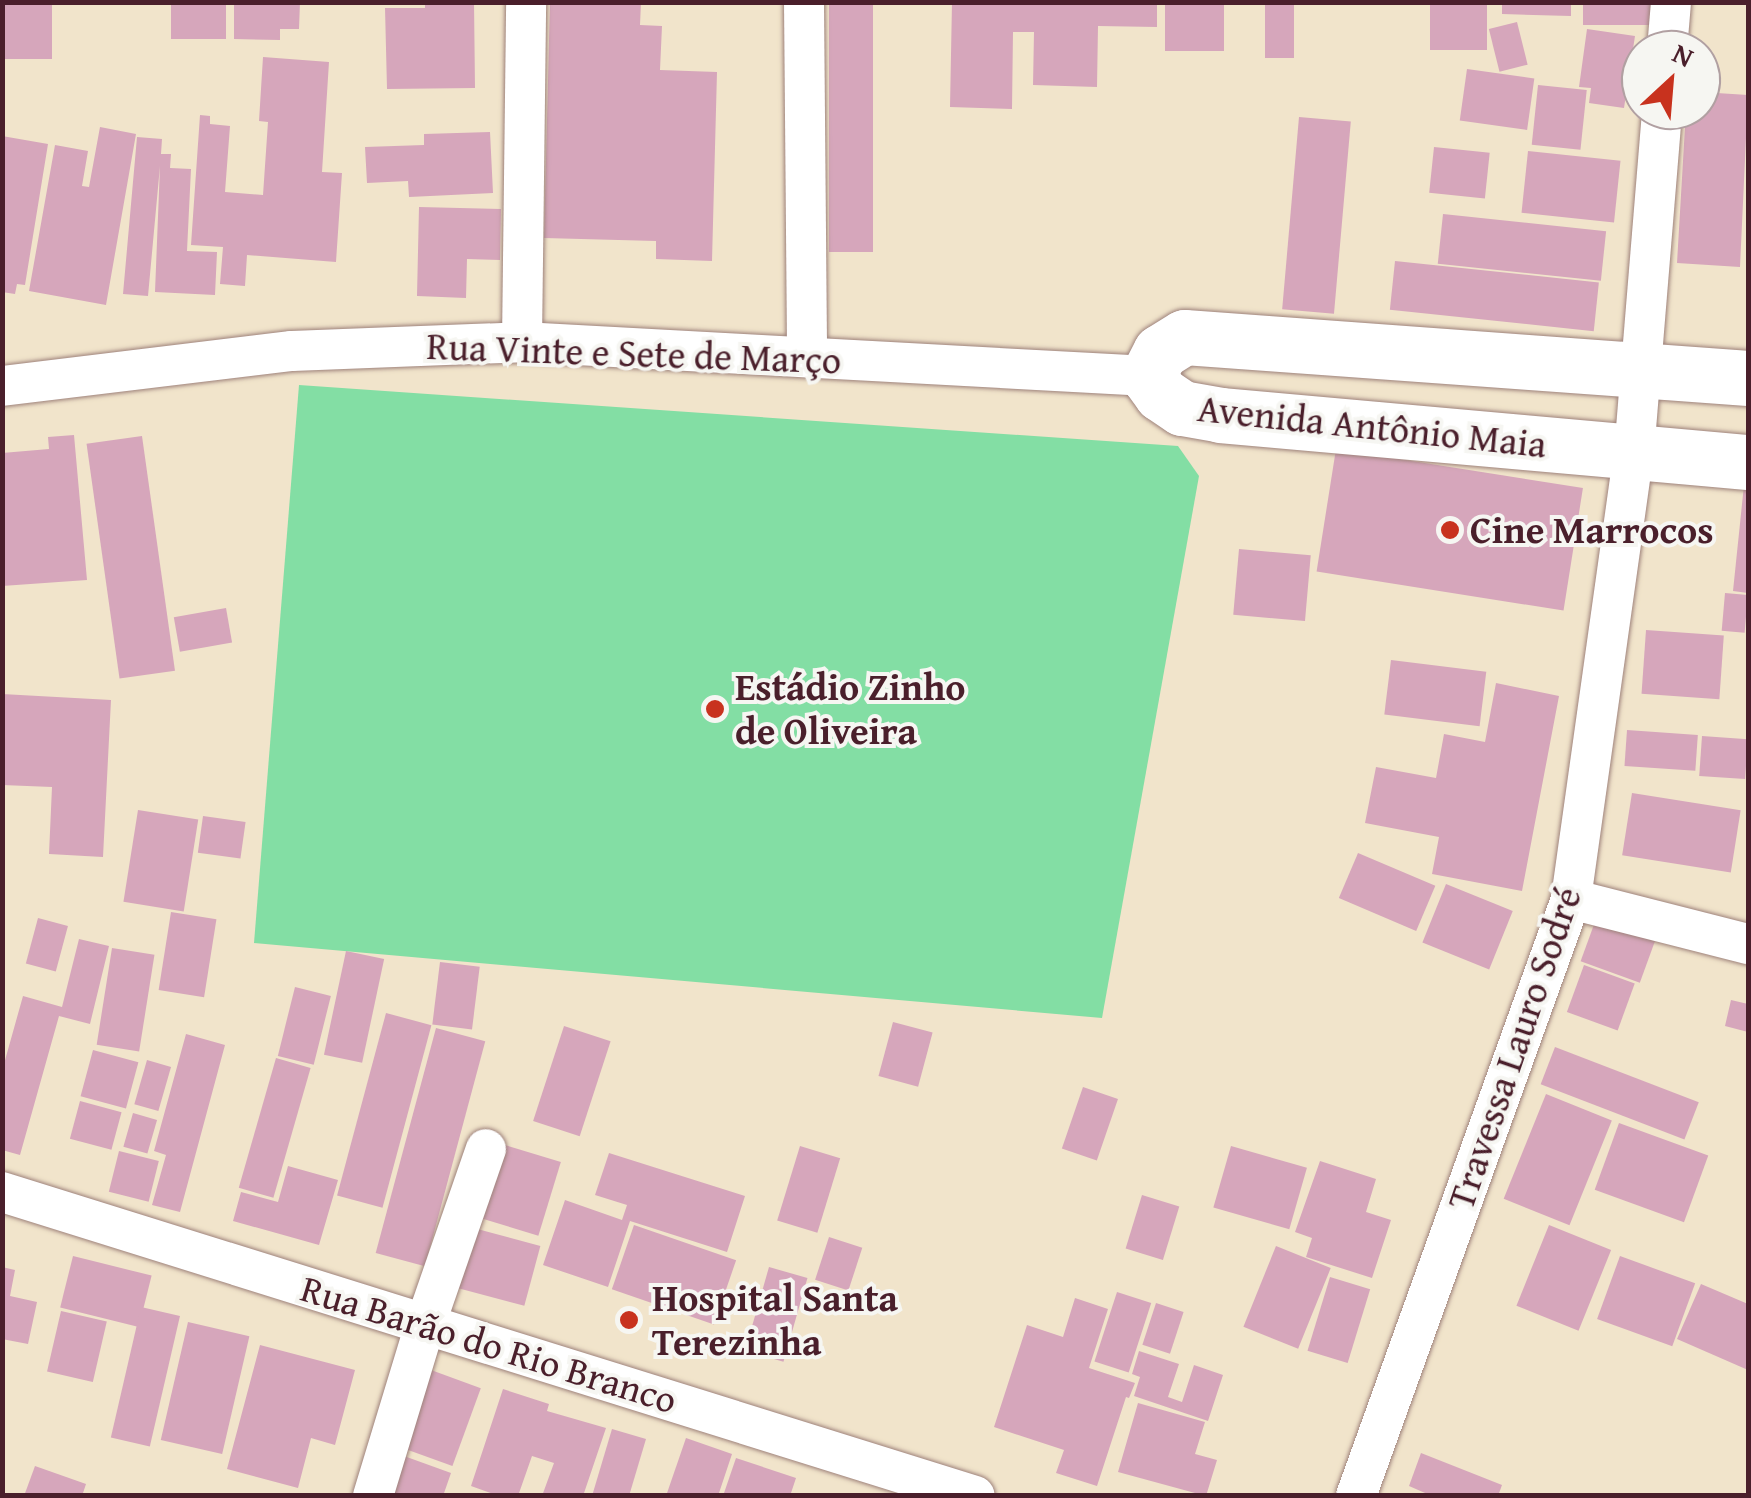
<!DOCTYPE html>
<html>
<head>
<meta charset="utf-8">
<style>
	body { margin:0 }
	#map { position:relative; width:1751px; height:1498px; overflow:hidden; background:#f1e4cb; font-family:"Gentium Book Plus",serif }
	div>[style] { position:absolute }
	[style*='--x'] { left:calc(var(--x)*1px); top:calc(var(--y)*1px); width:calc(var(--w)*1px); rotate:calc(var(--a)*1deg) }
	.green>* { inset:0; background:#83dea4 }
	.building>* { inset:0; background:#d6a6bb; transform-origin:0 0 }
	.roads { filter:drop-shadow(0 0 2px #9e827b) drop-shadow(0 0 2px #9e827b) }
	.street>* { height:40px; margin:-20px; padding:0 20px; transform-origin:20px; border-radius:20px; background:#fff }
	.secondary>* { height:55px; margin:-27.5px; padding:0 27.5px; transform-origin:27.5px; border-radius:27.5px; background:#fff }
	.dots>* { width:28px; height:28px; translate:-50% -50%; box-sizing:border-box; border:5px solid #f6f6f2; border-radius:50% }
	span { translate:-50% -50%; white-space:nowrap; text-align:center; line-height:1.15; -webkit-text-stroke:8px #f6f6f2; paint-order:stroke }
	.street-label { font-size:38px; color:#4a1f2b }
	.poi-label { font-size:38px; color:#4a1f2b; font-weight:700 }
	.left { translate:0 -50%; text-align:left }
	.frame { position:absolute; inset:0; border:5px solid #4a1f2b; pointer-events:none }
	.north { position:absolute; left:1621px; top:30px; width:100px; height:100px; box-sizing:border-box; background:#f6f6f2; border:2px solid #b1a0a2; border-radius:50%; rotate:26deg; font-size:28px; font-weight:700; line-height:40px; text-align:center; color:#4a1f2b }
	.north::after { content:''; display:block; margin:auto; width:35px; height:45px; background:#c8321e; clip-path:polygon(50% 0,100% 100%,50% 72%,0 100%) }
</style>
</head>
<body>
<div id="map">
	<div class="green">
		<i style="clip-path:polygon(299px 385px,1178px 446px,1199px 476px,1102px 1018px,254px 943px)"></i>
	</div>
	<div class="building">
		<i style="left:2px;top:2px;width:50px;height:57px"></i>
		<i style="left:171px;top:2px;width:55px;height:37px"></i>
		<i style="clip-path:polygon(234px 2px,300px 2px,299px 29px,280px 29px,280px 40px,234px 39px)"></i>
		<i style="clip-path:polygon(425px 2px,474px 2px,475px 88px,387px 89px,385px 8px,425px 8px)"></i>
		<i style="clip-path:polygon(550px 2px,641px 2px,640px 25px,662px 26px,660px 70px,717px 72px,712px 261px,656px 259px,656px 241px,544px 238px)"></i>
		<i style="left:829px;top:2px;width:44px;height:250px"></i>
		<i style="clip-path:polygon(952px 2px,1157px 2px,1157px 27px,1098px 26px,1097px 87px,1033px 85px,1034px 32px,1013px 32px,1012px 109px,950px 107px)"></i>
		<i style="left:1165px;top:2px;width:59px;height:49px"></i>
		<i style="left:1265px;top:2px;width:29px;height:56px"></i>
		<i style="left:1430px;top:2px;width:57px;height:48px"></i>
		<i style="clip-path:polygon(1502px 2px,1571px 2px,1571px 16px,1502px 14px)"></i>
		<i style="left:1583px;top:2px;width:72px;height:23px"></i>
		<i style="left:1517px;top:22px;width:44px;height:29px;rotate:76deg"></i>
		<i style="clip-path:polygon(1587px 29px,1635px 36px,1624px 108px,1589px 103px,1591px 88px,1579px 87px)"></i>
		<i style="clip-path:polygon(263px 57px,329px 62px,322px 172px,342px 173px,336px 262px,247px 255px,245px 286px,220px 284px,223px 247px,191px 245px,200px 115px,210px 116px,210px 124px,230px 126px,225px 192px,263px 195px,268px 122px,259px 121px)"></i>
		<i style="left:1467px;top:69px;width:68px;height:52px;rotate:8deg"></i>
		<i style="left:1538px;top:85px;width:49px;height:60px;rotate:6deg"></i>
		<i style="clip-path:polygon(1701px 92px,1748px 95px,1740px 267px,1677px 263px,1686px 110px,1701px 110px)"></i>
		<i style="left:1299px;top:117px;width:52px;height:193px;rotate:5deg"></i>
		<i style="clip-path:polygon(100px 127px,136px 134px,106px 305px,29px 291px,55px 145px,88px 151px,82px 186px,89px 187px)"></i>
		<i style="clip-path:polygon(490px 132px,493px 193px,409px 197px,408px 181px,367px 183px,365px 147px,424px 145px,424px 134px)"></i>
		<i style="clip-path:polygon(2px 136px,48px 144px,25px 285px,17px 284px,15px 294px,2px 292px)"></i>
		<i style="clip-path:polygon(137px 137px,162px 139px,161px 154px,171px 154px,170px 168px,191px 169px,187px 251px,217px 252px,215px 295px,155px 292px,160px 166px,148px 296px,123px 294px)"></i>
		<i style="left:1434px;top:147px;width:56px;height:46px;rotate:6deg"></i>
		<i style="left:1528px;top:151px;width:93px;height:62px;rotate:6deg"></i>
		<i style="clip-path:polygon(419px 207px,501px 209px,500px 260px,467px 259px,466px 298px,417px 296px)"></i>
		<i style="left:1443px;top:214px;width:164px;height:50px;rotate:6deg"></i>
		<i style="left:1395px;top:261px;width:205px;height:49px;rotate:6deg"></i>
		<i style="clip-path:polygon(74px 435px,87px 580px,2px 586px,2px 453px,49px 449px,48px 437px)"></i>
		<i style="left:142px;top:436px;width:237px;height:56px;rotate:82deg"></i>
		<i style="left:1336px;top:449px;width:250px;height:124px;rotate:9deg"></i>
		<i style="clip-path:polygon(1744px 485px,1748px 485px,1748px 593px,1733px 591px)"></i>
		<i style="left:1239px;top:549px;width:72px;height:66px;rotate:5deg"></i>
		<i style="left:1725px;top:593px;width:23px;height:38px;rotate:5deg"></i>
		<i style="left:226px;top:608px;width:35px;height:53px;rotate:80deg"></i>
		<i style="left:1646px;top:630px;width:78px;height:64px;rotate:4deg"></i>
		<i style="left:1391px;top:660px;width:96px;height:55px;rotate:7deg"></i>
		<i style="clip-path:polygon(1496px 683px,1559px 696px,1522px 891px,1432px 874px,1439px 837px,1365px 823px,1376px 767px,1436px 778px,1444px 734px,1485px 742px)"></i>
		<i style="clip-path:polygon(2px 694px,111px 700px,103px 857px,49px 854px,52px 787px,2px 785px)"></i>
		<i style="left:1627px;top:730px;width:71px;height:36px;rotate:4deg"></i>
		<i style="left:1702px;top:736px;width:46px;height:40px;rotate:4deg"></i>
		<i style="left:1632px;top:793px;width:110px;height:63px;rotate:9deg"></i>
		<i style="left:138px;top:810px;width:61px;height:93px;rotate:9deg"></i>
		<i style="left:203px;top:816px;width:43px;height:37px;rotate:8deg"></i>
		<i style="left:1358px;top:853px;width:84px;height:49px;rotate:23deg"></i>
		<i style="left:1446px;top:884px;width:72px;height:63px;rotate:22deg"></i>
		<i style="left:171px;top:912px;width:46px;height:79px;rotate:9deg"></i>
		<i style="left:38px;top:918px;width:31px;height:47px;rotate:15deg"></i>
		<i style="left:1596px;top:919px;width:63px;height:45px;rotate:20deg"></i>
		<i style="clip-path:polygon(79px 939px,109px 946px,90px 1024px,59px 1016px,20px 1155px,2px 1150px,2px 1071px,23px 996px,62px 1007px)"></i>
		<i style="left:112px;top:948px;width:43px;height:98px;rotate:9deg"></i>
		<i style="left:346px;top:951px;width:39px;height:106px;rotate:12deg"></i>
		<i style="left:440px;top:962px;width:40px;height:63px;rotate:7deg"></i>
		<i style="left:1584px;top:965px;width:54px;height:50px;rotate:20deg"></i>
		<i style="left:295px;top:987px;width:37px;height:71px;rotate:14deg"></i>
		<i style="clip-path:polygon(1731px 1000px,1748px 1004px,1748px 1032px,1725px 1026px)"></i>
		<i style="left:386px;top:1013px;width:47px;height:189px;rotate:15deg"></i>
		<i style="left:893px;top:1022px;width:41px;height:56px;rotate:15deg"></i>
		<i style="left:564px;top:1026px;width:49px;height:100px;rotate:18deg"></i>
		<i style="left:436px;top:1028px;width:51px;height:233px;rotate:15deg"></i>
		<i style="clip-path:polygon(186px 1034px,225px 1045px,180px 1212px,152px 1205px,166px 1155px,154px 1151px)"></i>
		<i style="left:1555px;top:1047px;width:154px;height:40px;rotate:21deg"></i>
		<i style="left:93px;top:1050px;width:47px;height:48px;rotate:15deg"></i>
		<i style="left:276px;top:1058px;width:36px;height:135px;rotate:16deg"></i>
		<i style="left:147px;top:1060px;width:25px;height:46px;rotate:16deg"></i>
		<i style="left:1083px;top:1087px;width:37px;height:65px;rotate:19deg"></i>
		<i style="left:1546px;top:1094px;width:71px;height:113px;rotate:22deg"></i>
		<i style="left:80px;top:1101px;width:43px;height:39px;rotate:15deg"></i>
		<i style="left:133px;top:1113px;width:25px;height:35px;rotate:16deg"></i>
		<i style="left:1619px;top:1123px;width:95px;height:71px;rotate:20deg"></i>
		<i style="left:492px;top:1141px;width:72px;height:77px;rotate:17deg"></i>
		<i style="left:800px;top:1146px;width:42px;height:78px;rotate:17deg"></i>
		<i style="left:1231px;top:1146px;width:79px;height:64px;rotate:16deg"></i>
		<i style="left:119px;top:1151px;width:41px;height:42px;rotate:14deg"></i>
		<i style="clip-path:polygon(609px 1153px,745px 1196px,727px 1252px,630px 1221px,608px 1287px,543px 1265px,565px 1200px,622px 1220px,627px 1205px,595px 1195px)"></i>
		<i style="clip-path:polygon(1320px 1161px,1376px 1179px,1366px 1212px,1391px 1220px,1372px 1278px,1306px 1257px,1312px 1238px,1295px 1232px)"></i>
		<i style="clip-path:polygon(288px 1166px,338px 1180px,319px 1245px,233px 1221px,241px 1192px,278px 1202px)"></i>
		<i style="left:1142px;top:1195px;width:39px;height:56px;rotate:17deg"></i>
		<i style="left:634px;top:1225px;width:108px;height:68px;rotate:19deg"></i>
		<i style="left:1549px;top:1225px;width:67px;height:87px;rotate:22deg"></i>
		<i style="left:466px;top:1226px;width:77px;height:62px;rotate:15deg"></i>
		<i style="left:829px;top:1237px;width:35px;height:45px;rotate:18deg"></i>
		<i style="left:1276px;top:1246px;width:59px;height:87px;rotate:22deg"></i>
		<i style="left:73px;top:1256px;width:81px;height:53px;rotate:14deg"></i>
		<i style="left:1620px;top:1256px;width:80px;height:67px;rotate:20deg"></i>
		<i style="clip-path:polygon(2px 1267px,15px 1270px,10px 1296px,37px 1302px,28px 1344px,2px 1339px)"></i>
		<i style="left:769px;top:1267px;width:40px;height:87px;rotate:16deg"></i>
		<i style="left:1330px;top:1277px;width:42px;height:77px;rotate:17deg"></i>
		<i style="clip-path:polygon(1701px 1284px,1748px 1304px,1748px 1370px,1677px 1339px)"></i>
		<i style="left:1117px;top:1292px;width:36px;height:73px;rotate:18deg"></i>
		<i style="clip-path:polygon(1075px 1298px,1108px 1309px,1089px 1368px,1135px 1383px,1129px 1398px,1126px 1397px,1097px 1486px,1056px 1473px,1064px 1450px,994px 1427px,1027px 1325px,1063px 1337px)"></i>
		<i style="left:1156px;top:1303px;width:29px;height:44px;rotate:18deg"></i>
		<i style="left:141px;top:1307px;width:40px;height:134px;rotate:13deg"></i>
		<i style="left:61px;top:1311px;width:47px;height:62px;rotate:13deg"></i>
		<i style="left:188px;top:1322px;width:63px;height:121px;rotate:13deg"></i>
		<i style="clip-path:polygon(260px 1345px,355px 1370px,335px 1445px,311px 1438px,298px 1488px,227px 1469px)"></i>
		<i style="clip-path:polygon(1139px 1351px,1179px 1364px,1168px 1397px,1182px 1402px,1194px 1365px,1223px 1375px,1208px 1421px,1134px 1396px,1140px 1377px,1132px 1374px)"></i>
		<i style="left:431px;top:1370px;width:53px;height:83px;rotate:20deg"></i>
		<i style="clip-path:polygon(503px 1389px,549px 1404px,547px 1411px,606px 1428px,583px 1496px,542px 1496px,554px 1463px,532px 1456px,518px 1496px,499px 1496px,471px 1486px)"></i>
		<i style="clip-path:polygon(1138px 1403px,1205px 1422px,1195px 1454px,1217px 1460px,1206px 1496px,1118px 1472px)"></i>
		<i style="clip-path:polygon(612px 1429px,646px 1439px,629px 1496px,592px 1496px)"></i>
		<i style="clip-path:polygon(686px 1438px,732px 1454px,718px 1496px,666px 1496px)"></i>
		<i style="clip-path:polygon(1421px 1453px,1502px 1485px,1498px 1496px,1432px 1496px,1409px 1486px)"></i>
		<i style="clip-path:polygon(404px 1456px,451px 1473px,443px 1496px,390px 1496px)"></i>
		<i style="clip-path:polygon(736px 1458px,796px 1478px,790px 1496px,723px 1496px)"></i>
		<i style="clip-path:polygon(35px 1466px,86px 1484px,82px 1496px,24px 1496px)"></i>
	</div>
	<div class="roads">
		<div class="street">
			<i style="--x:804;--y:2;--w:355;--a:89.5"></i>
			<i style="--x:1667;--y:50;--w:48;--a:-85.2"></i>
			<i style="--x:522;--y:342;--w:340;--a:-89.3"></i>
			<i style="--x:2;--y:386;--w:292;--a:-6.9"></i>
			<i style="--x:292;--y:351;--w:230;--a:-2.2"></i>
			<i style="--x:522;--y:342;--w:627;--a:3.11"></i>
			<i style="--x:1571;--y:899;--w:183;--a:14.3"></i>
			<i style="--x:2;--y:1192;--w:1019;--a:17.35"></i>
			<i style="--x:373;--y:1496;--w:179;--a:-73.1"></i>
			<i style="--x:425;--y:1325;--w:186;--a:-70.9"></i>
			<i style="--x:1356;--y:1496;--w:635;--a:-70.19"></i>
			<i style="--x:1571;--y:899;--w:450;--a:-82"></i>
			<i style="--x:1634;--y:453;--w:344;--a:-85.3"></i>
		</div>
		<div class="secondary">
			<i style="--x:1748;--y:378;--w:565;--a:-175.84"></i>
			<i style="--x:1184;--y:337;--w:28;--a:148"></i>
			<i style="--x:1160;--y:352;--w:27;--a:117"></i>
			<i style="--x:1148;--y:376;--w:22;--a:54"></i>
			<i style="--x:1161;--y:394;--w:25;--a:34"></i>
			<i style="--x:1182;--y:408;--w:39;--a:10"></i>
			<i style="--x:1220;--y:415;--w:530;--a:5.09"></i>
		</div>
	</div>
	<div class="dots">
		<i style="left:1450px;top:530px;background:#c8321e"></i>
		<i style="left:715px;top:709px;background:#c8321e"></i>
		<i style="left:629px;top:1320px;background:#c8321e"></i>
	</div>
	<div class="street-label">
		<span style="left:634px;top:353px;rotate:2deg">Rua Vinte e Sete de Março</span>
		<span style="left:1372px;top:426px;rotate:6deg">Avenida Antônio Maia</span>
		<span style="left:1514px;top:1048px;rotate:-71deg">Travessa Lauro Sodré</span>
		<span style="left:489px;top:1344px;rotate:17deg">Rua Barão do Rio Branco</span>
	</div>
	<div class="poi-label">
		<span class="left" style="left:1470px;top:530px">Cine Marrocos</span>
		<span class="left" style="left:735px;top:709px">Estádio Zinho<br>de Oliveira</span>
		<span class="left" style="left:652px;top:1320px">Hospital Santa<br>Terezinha</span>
	</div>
	<div class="frame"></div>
	<div class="north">N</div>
</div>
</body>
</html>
